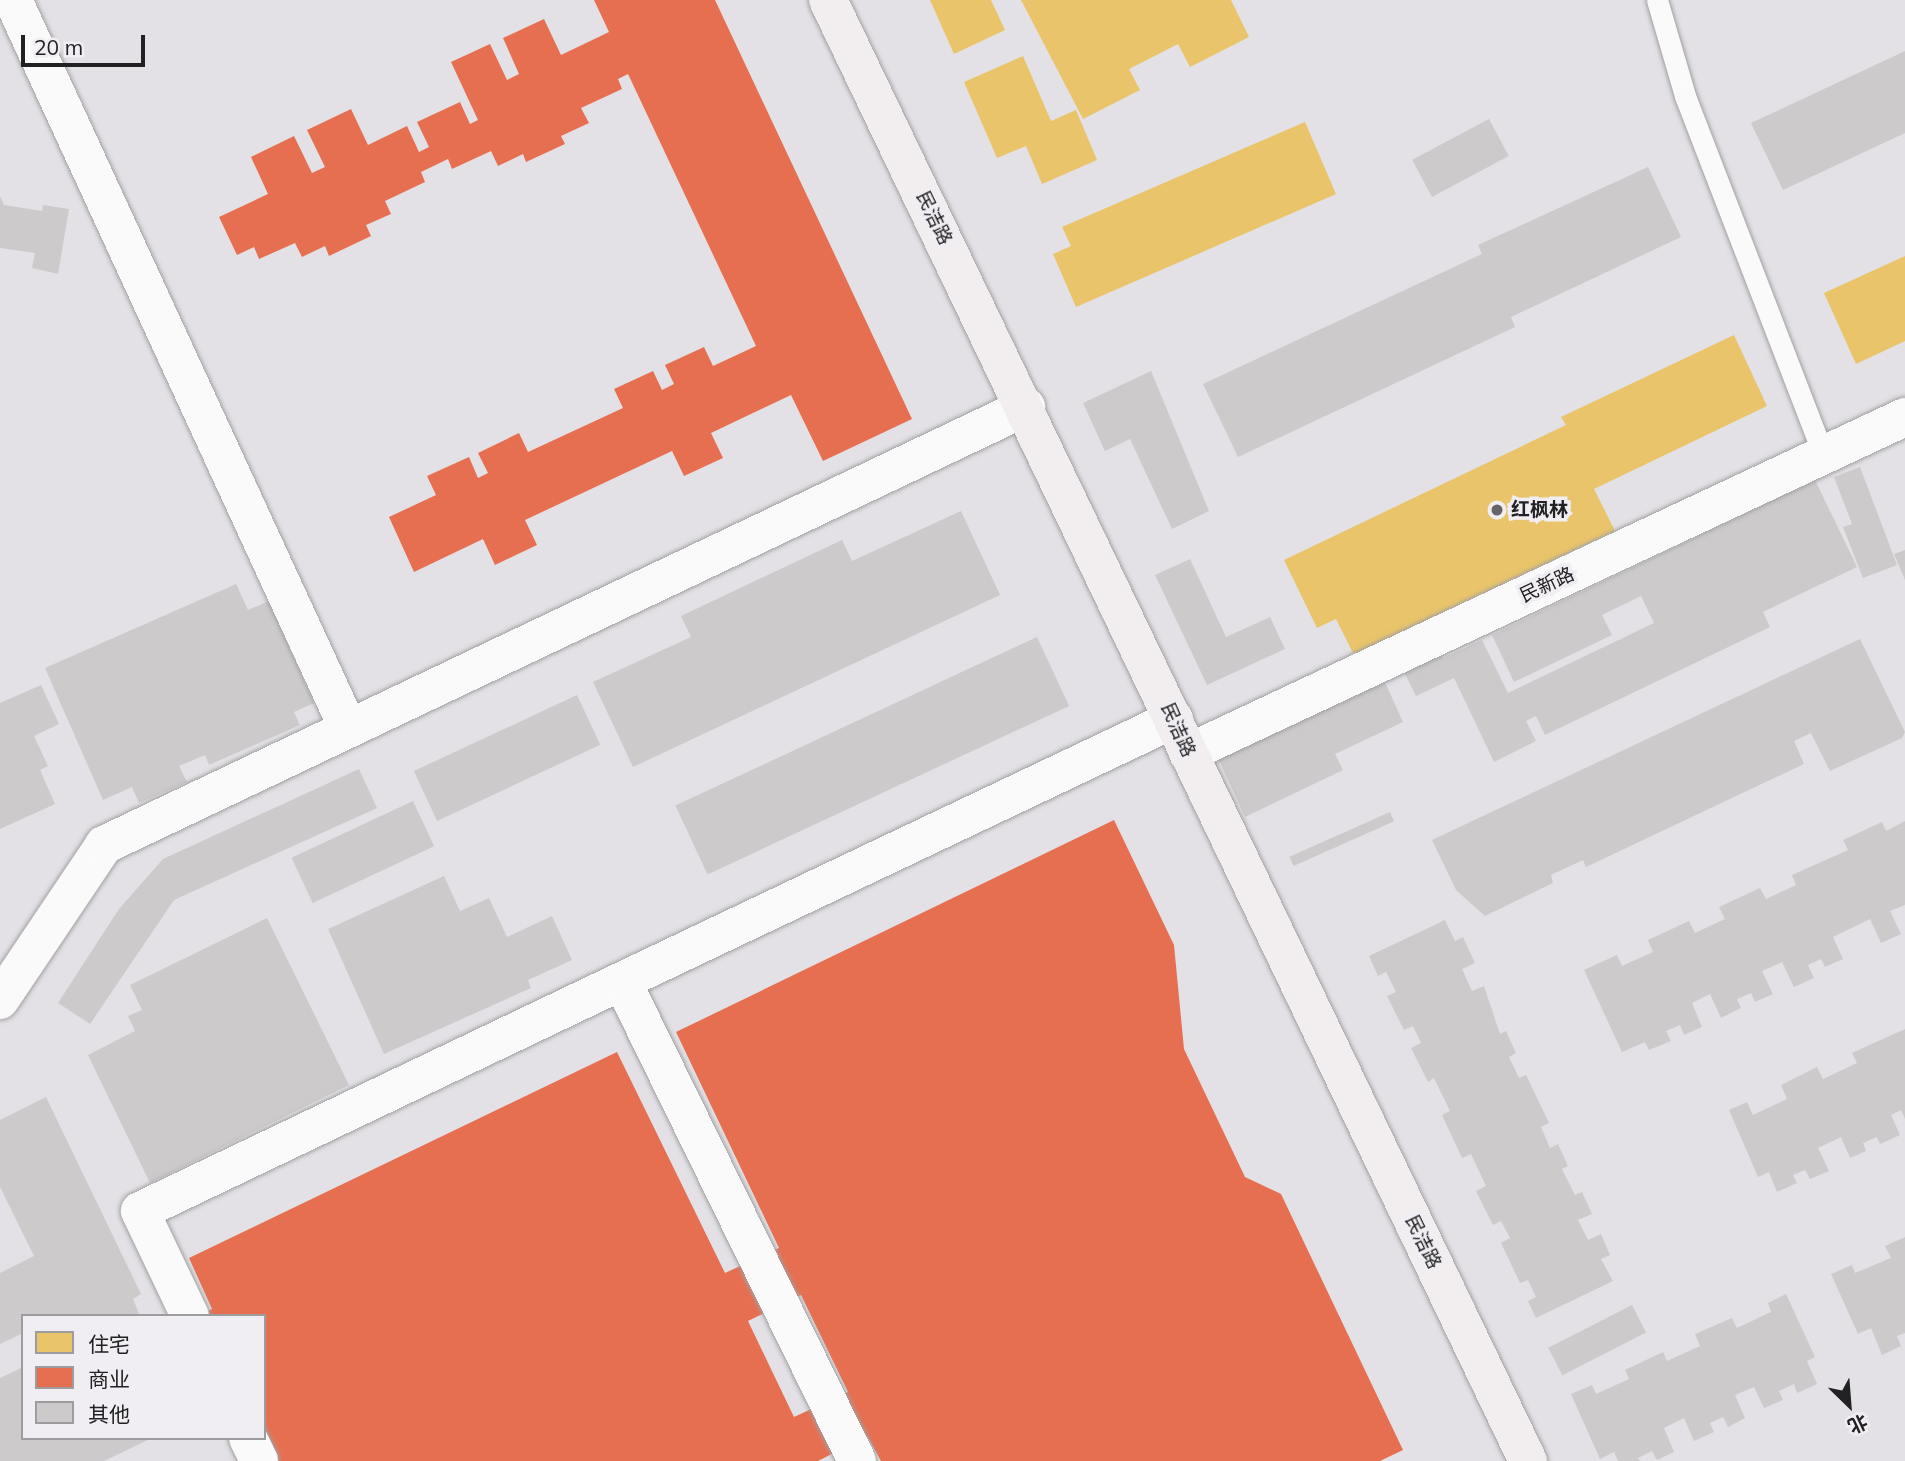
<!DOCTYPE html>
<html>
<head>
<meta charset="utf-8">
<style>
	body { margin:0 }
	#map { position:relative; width:1905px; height:1461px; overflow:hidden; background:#e3e1e5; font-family:Mulish,"Noto Sans SC",sans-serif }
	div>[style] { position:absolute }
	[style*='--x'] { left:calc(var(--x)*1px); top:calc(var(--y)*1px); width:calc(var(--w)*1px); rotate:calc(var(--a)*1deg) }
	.homes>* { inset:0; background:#e9c46a }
	.shops>* { inset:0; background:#e76f51 }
	.building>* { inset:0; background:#cccacb; transform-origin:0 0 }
	.roads { filter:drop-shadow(0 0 2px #a1a0a2) drop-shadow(0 0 2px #a1a0a2) }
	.lane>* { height:21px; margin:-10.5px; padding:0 10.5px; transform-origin:10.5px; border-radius:10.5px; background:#fbfafb }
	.street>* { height:38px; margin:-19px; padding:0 19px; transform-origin:19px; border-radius:19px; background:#fbfafb }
	.secondary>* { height:38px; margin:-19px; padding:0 19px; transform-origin:19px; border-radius:19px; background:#f2eeef }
	.dots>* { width:19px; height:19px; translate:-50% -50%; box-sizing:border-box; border:4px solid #f0eef3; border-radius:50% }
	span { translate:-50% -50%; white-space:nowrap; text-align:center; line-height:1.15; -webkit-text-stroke:7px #f0eef3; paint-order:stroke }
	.street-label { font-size:19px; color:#212022 }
	.poi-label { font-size:19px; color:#212022; font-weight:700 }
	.left { translate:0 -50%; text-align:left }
	.legend { position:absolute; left:21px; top:1314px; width:245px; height:126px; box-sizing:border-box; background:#f0eef3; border:2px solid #9d9c9f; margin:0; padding:9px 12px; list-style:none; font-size:21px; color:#212022 }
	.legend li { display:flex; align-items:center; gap:14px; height:35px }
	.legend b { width:35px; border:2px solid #9d9c9f }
	.north { position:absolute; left:1814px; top:1370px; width:70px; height:70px; -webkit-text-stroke:5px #f0eef3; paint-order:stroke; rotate:155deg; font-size:19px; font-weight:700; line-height:28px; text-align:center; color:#212022 }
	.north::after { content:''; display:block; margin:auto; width:24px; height:32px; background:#212022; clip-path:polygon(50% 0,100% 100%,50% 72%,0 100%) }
	.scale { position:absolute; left:21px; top:35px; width:124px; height:32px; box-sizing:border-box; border:4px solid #212022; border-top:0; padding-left:9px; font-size:21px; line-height:24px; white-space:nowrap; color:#212022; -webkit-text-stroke:5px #f0eef3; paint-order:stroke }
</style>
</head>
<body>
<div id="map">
	<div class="homes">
		<i style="clip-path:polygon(930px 0,991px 0,1005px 30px,954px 54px)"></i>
		<i style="clip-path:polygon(1021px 0,1231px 0,1249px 37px,1190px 67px,1178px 44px,1129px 69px,1140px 90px,1083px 119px)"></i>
		<i style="clip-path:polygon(1023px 56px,1051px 121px,1076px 110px,1097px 160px,1042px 184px,1026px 146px,997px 158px,964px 82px)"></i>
		<i style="clip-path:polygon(1305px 122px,1336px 194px,1076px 307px,1053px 254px,1071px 246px,1062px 227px)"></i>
		<i style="clip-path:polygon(1905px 256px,1905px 341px,1856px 364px,1824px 293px)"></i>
		<i style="clip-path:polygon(1734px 335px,1767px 406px,1594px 489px,1615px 531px,1354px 655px,1336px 619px,1317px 628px,1284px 560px,1566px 425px,1561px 417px)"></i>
	</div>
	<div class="shops">
		<i style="clip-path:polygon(594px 0,715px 0,912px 419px,823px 461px,791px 395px,711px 433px,723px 458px,684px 476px,672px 451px,525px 520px,537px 545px,495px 565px,483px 539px,414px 572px,389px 517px,436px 495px,427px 476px,469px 457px,478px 478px,488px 473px,478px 453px,519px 433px,528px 452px,623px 408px,614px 389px,653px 371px,662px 390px,674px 384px,665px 365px,704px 347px,713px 366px,756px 346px,628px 74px,618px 79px,622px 89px,581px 108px,589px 123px,561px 136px,565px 144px,526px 162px,523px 154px,498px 166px,491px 151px,452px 169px,448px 159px,421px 172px,425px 182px,385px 201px,391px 214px,366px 225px,371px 236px,329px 256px,325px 246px,302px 257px,295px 243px,259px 259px,254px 247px,237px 255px,219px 217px,268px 194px,251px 157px,294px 136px,312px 173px,325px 167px,307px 130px,351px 109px,368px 145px,407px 126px,419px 152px,429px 147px,417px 122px,460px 102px,470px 124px,478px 120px,451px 62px,490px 44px,507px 80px,519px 74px,503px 38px,544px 19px,561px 55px,609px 32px)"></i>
		<i style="clip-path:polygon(evenodd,1114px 820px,1174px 945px,1184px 1049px,1245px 1177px,1281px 1194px,1403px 1450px,1380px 1461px,881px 1461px,867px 1436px,818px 1461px,265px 1461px,264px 1316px,197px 1316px,212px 1309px,189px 1258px,617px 1052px,725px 1273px,779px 1248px,676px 1032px,1114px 820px,801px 1295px,848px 1392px,794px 1417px,748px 1321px,801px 1295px)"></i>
	</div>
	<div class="building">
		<i style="clip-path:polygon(1905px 51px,1905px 133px,1783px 190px,1751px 123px)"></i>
		<i style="left:1489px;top:119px;width:42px;height:87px;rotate:62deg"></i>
		<i style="clip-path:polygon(1648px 167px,1681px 237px,1511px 317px,1515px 327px,1238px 457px,1203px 384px,1482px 254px,1478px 245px)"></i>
		<i style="clip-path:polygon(0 196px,4px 205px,42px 211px,43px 205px,69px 209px,58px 274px,32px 268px,35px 253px,0 248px)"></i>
		<i style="clip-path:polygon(1151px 371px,1209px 511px,1172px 529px,1130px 439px,1105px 451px,1083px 403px)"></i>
		<i style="clip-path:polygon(1860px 467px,1897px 565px,1863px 578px,1843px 527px,1852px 524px,1834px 477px)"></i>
		<i style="clip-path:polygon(1815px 480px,1857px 567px,1763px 612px,1770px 627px,1545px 735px,1536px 716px,1526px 721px,1536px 741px,1494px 762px,1454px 678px,1416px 696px,1402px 668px,1440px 650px,1443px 658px,1482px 640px,1508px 693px,1654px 623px,1641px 596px,1602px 615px,1612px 635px,1514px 682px,1492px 635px)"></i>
		<i style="clip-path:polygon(961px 511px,1000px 595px,633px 767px,593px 682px,691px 637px,681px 616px,842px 540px,852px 561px)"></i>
		<i style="clip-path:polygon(1905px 550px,1905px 580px,1894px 554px)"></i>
		<i style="clip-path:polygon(1190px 559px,1226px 637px,1270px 617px,1285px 649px,1207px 685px,1155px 575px)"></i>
		<i style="clip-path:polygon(236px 584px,248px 610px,269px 601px,314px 703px,294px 712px,300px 725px,209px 765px,205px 755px,179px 766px,187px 782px,139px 803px,132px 787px,103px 800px,45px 668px)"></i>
		<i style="left:1037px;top:637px;width:76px;height:399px;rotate:65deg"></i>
		<i style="clip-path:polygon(1860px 639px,1905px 732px,1902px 738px,1830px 771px,1811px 733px,1794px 741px,1804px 764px,1586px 867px,1583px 860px,1551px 875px,1553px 883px,1485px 916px,1456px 890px,1432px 840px)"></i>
		<i style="clip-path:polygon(1383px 678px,1403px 722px,1335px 754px,1343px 770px,1245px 817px,1217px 756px)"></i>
		<i style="clip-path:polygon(41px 685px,59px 724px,34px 736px,48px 766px,40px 770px,55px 804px,0 829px,0 703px)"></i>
		<i style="left:577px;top:695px;width:55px;height:180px;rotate:65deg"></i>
		<i style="clip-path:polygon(359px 769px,377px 808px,174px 900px,90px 1024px,58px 1003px,119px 909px,163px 859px)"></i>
		<i style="left:413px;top:801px;width:50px;height:134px;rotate:65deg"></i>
		<i style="left:1390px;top:812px;width:10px;height:110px;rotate:66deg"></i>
		<i style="clip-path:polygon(1905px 821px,1905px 905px,1890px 911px,1901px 934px,1881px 943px,1870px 919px,1833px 937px,1843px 959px,1825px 967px,1821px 959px,1808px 965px,1814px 978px,1794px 987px,1782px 962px,1762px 971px,1773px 994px,1755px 1002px,1751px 993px,1737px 999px,1741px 1008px,1721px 1018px,1710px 994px,1692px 1003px,1702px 1027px,1684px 1035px,1680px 1025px,1666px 1031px,1671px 1041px,1649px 1050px,1645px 1042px,1622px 1052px,1584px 970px,1617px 955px,1622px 966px,1653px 952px,1648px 940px,1689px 921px,1695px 933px,1725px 919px,1719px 907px,1760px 888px,1766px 899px,1796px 885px,1792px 875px,1848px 850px,1843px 840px,1882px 822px,1886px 831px)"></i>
		<i style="clip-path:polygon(444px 876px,460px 911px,489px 898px,507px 937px,552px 916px,572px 960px,528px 980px,531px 988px,384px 1054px,328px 929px)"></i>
		<i style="clip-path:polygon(267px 918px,349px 1085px,150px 1183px,88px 1055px,135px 1031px,128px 1016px,142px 1010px,130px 985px)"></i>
		<i style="clip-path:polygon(1445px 920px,1455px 941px,1463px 937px,1475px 963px,1462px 969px,1472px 991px,1484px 986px,1500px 1034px,1506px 1031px,1516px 1053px,1509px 1057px,1519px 1078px,1526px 1075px,1549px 1123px,1541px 1127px,1550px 1148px,1558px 1144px,1568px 1166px,1562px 1169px,1575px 1195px,1582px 1192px,1592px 1214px,1578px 1220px,1588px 1240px,1601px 1234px,1610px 1255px,1601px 1259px,1613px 1281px,1536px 1318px,1528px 1301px,1536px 1297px,1528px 1280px,1520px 1283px,1501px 1243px,1510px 1238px,1501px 1221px,1493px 1225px,1476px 1191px,1486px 1186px,1471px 1154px,1462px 1158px,1442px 1115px,1450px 1111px,1434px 1078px,1428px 1082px,1411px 1048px,1421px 1043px,1413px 1026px,1404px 1030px,1387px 996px,1396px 992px,1386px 972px,1378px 976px,1369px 956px)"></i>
		<i style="clip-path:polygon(1905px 1029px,1905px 1119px,1901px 1110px,1891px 1115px,1900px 1135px,1880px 1144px,1877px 1137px,1863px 1143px,1866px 1151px,1850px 1158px,1841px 1137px,1818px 1148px,1829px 1171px,1810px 1179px,1805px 1170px,1793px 1175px,1797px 1183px,1777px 1192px,1769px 1172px,1758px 1177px,1729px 1110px,1747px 1102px,1753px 1115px,1787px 1099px,1781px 1085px,1817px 1067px,1823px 1079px,1857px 1063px,1852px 1053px)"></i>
		<i style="clip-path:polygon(46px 1097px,141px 1294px,133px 1299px,140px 1316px,23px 1316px,23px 1333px,0 1344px,0 1273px,34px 1256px,0 1187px,0 1120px)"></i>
		<i style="clip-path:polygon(1905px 1237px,1905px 1333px,1897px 1336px,1901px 1346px,1882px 1355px,1871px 1328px,1858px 1334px,1831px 1274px,1852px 1265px,1855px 1273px,1891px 1258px,1885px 1246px)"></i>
		<i style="clip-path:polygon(1786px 1294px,1815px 1357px,1807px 1361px,1817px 1384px,1797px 1393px,1794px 1384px,1779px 1391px,1783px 1400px,1764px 1408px,1754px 1387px,1735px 1395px,1745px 1418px,1728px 1427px,1723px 1417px,1710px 1423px,1714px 1432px,1694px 1441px,1684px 1418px,1664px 1428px,1674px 1452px,1657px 1460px,1652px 1451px,1638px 1458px,1640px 1461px,1618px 1461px,1614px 1452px,1600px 1459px,1571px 1394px,1592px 1385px,1596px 1394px,1629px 1379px,1625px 1370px,1663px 1352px,1667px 1361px,1700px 1346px,1695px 1334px,1732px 1318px,1737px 1328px,1771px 1312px,1768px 1303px)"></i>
		<i style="left:1632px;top:1305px;width:31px;height:94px;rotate:63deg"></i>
		<i style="clip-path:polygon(23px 1367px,23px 1438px,152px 1438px,104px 1461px,0 1461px,0 1378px)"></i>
	</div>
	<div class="roads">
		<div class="lane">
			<i style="--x:1657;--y:0;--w:100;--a:73.7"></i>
			<i style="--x:1685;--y:96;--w:386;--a:68.9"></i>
		</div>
		<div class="street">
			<i style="--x:13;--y:0;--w:801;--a:65.29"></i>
			<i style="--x:1188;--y:753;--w:792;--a:-25.11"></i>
			<i style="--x:0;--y:1000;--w:187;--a:-56.1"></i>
			<i style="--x:104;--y:845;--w:1021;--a:-25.41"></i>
			<i style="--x:190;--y:1316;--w:116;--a:-115.5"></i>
			<i style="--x:140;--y:1211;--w:534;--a:-25.51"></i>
			<i style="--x:248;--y:1438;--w:25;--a:64"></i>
			<i style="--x:857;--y:1461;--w:534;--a:-116.09"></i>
			<i style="--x:622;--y:981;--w:611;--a:-25.39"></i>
		</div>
		<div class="secondary">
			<i style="--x:828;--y:0;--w:1620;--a:64.4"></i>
		</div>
	</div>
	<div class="dots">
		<i style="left:1497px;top:510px;background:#656466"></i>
	</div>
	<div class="street-label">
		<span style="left:934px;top:218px;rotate:64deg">民洁路</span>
		<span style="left:1547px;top:585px;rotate:-25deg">民新路</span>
		<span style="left:1178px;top:730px;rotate:66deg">民洁路</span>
		<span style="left:1423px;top:1242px;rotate:64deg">民洁路</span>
	</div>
	<div class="poi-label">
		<span class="left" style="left:1511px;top:510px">红枫林</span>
	</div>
	<ul class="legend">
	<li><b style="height:19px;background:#e9c46a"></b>住宅</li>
	<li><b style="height:19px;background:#e76f51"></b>商业</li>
	<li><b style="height:19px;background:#cccacb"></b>其他</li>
	</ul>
	<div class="north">北</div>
	<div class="scale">20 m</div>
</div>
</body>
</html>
